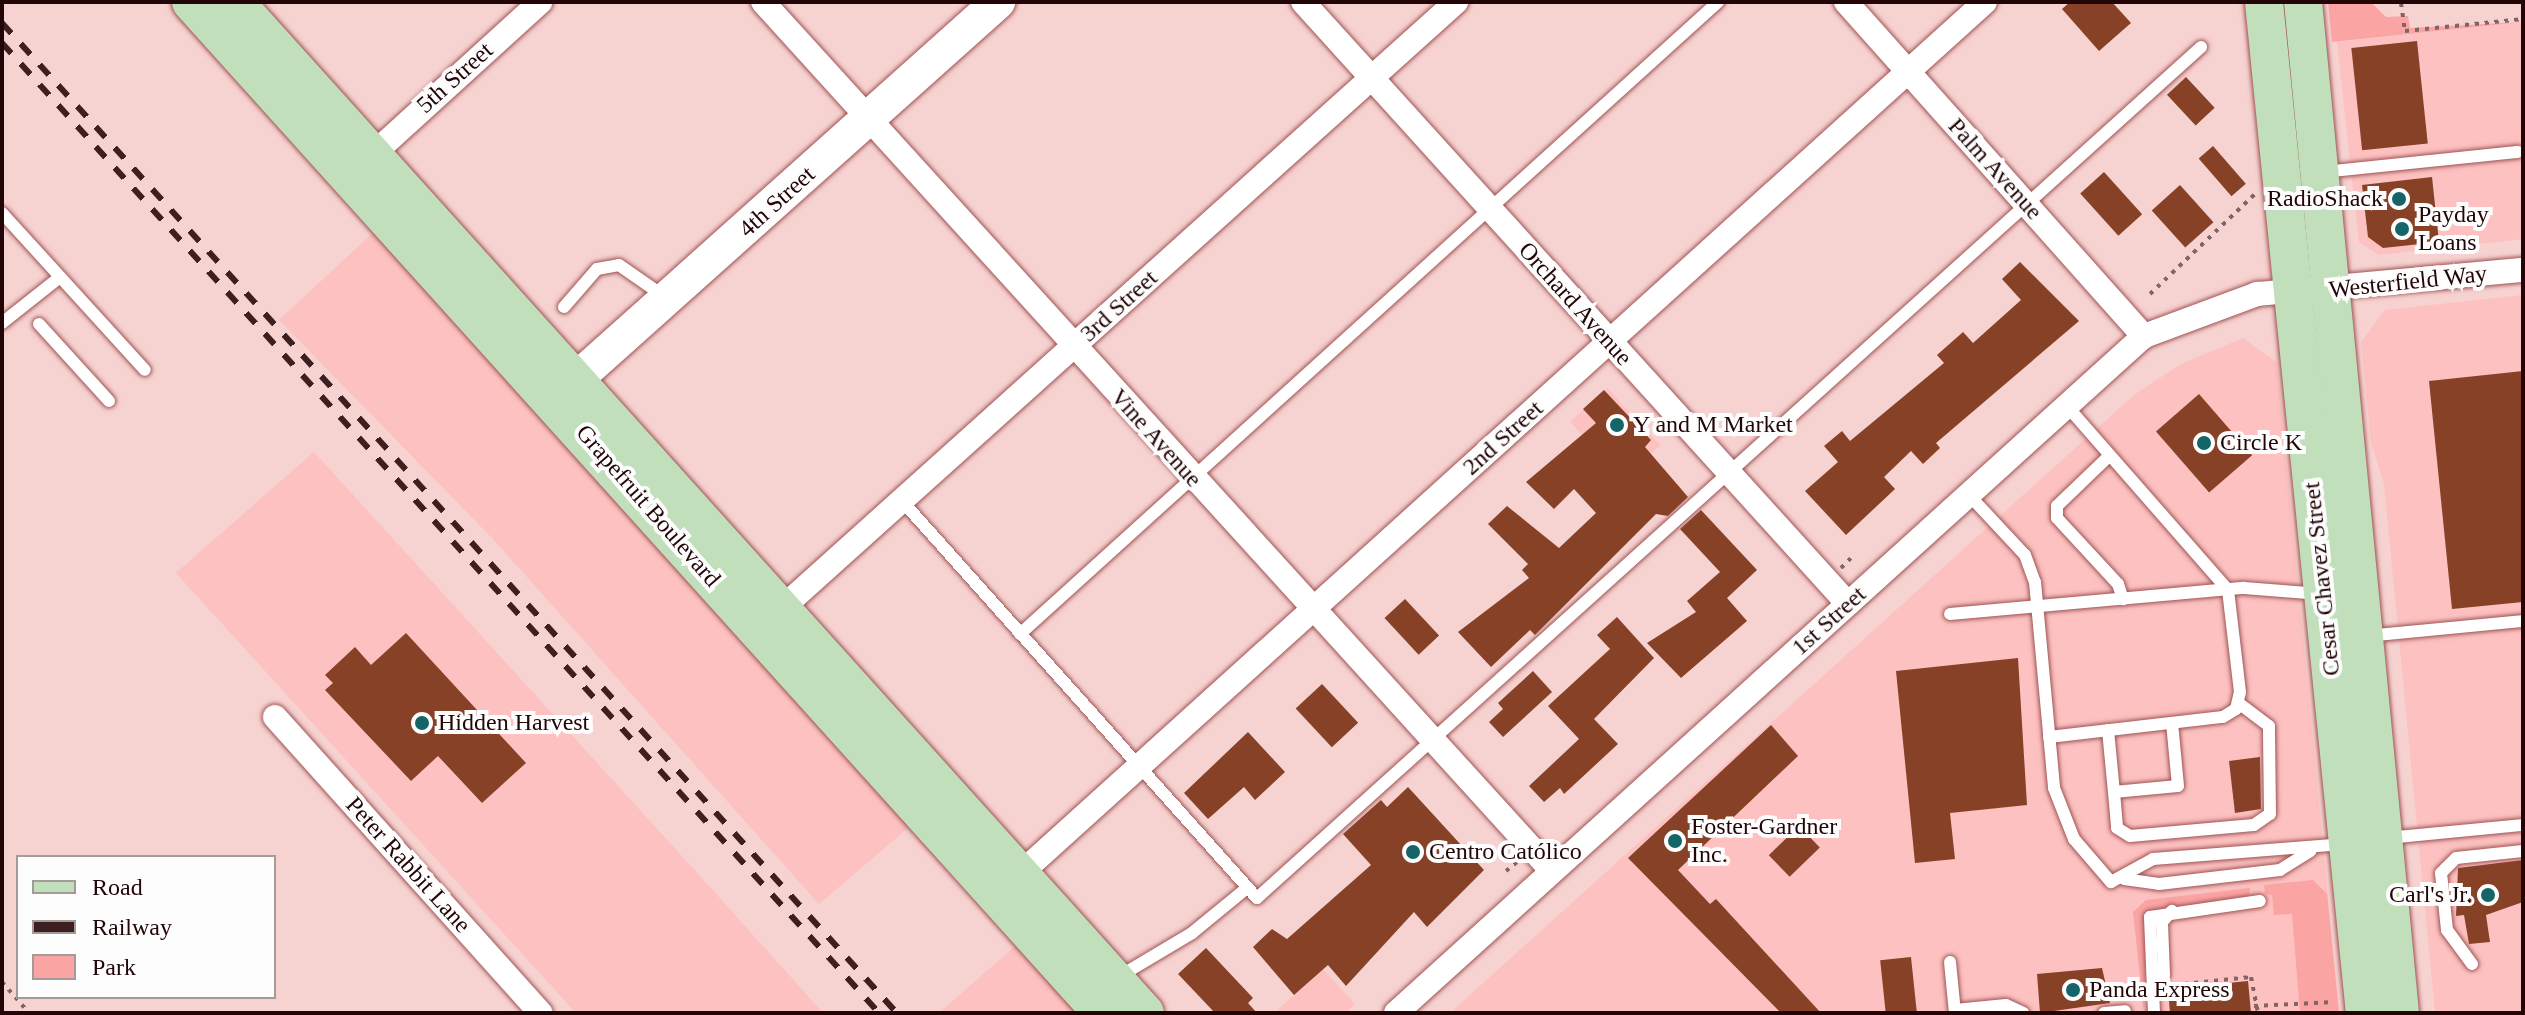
<!DOCTYPE html>
<html>
<head>
<meta charset="utf-8">
<style>
	body { margin:0 }
	#map { position:relative; width:2525px; height:1015px; overflow:hidden; background:#f6d2d0; font-family:"Times New Roman",serif }
	div>[style] { position:absolute }
	[style*='--x'] { left:calc(var(--x)*1px); top:calc(var(--y)*1px); width:calc(var(--w)*1px); rotate:calc(var(--a)*1deg) }
	.built>* { inset:0; background:#fcc1c0; transform-origin:0 0 }
	.green>* { inset:0; background:#faa4a3 }
	.building>* { inset:0; background:#864127; transform-origin:0 0 }
	.path>* { height:4px; margin-top:-2px; transform-origin:0; background:repeating-linear-gradient(90deg,#846363 0 4px,transparent 0 10px) }
	.roads { filter:drop-shadow(0 0 2px #a05354) drop-shadow(0 0 2px #a05354) }
	.lane>* { height:12px; margin:-6px; padding:0 6px; transform-origin:6px; border-radius:6px; background:#fff }
	.street>* { height:24px; margin:-12px; padding:0 12px; transform-origin:12px; border-radius:12px; background:#fff }
	.secondary>* { height:34px; margin:-17px; padding:0 17px; transform-origin:17px; border-radius:17px; background:#fff }
	.primary>* { height:38px; margin:-19px; padding:0 19px; transform-origin:19px; border-radius:19px; background:#c0dfba }
	.rail>* { height:6px; margin-top:-3px; transform-origin:0; background:repeating-linear-gradient(90deg,#3d1f20 0 14px,transparent 0 28px) }
	.dots>* { width:22px; height:22px; translate:-50% -50%; box-sizing:border-box; border:4px solid #fdfdfd; border-radius:50% }
	span { translate:-50% -50%; white-space:nowrap; text-align:center; line-height:1.15; -webkit-text-stroke:8px #fdfdfd; paint-order:stroke }
	.street-label { font-size:24px; color:#220506 }
	.poi-label { font-size:24px; color:#220506 }
	.right { translate:-100% -50%; text-align:right }
	.left { translate:0 -50%; text-align:left }
	.frame { position:absolute; inset:0; border:4px solid #220506; pointer-events:none }
	.legend { position:absolute; left:16px; top:855px; width:260px; height:144px; box-sizing:border-box; background:#fdfdfd; border:2px solid #a59a9a; margin:0; padding:10px 14px; list-style:none; font-size:24px; color:#220506 }
	.legend li { display:flex; align-items:center; gap:16px; height:40px }
	.legend b { width:40px; border:2px solid #a59a9a }
</style>
</head>
<body>
<div id="map">
	<div class="built">
		<i style="clip-path:polygon(2523px 22px,2523px 239px,2379px 255px,2359px 242px,2337px 42px)"></i>
		<i style="clip-path:polygon(375px 231px,915px 822px,819px 904px,493px 539px,279px 320px)"></i>
		<i style="clip-path:polygon(2523px 295px,2523px 1013px,2435px 1013px,2384px 484px,2371px 442px,2361px 342px,2385px 310px)"></i>
		<i style="clip-path:polygon(2243px 338px,2277px 363px,2339px 1013px,1450px 1013px,2134px 395px,2181px 364px)"></i>
		<i style="left:1607px;top:388px;width:78px;height:50px;rotate:47deg"></i>
		<i style="clip-path:polygon(314px 452px,700px 876px,823px 1013px,576px 1013px,176px 573px)"></i>
		<i style="clip-path:polygon(1022px 940px,1086px 1013px,939px 1013px)"></i>
		<i style="clip-path:polygon(1323px 969px,1355px 1004px,1345px 1013px,1274px 1013px)"></i>
	</div>
	<div class="green">
		<i style="clip-path:polygon(2328px 2px,2371px 2px,2386px 17px,2408px 16px,2410px 28px,2523px 22px,2332px 42px)"></i>
		<i style="clip-path:polygon(2313px 880px,2327px 894px,2339px 1013px,2300px 1013px,2292px 914px,2274px 915px,2272px 895px,2265px 894px,2264px 885px)"></i>
		<i style="clip-path:polygon(2250px 888px,2249px 896px,2147px 913px,2144px 1013px,2133px 912px,2146px 900px)"></i>
	</div>
	<div class="building">
		<i style="clip-path:polygon(2070px 2px,2112px 2px,2131px 23px,2099px 51px,2062px 9px)"></i>
		<i style="left:2417px;top:41px;width:103px;height:66px;rotate:84deg"></i>
		<i style="left:2186px;top:77px;width:42px;height:26px;rotate:47deg"></i>
		<i style="left:2213px;top:146px;width:50px;height:19px;rotate:49deg"></i>
		<i style="left:2104px;top:172px;width:57px;height:32px;rotate:48deg"></i>
		<i style="clip-path:polygon(2432px 177px,2439px 242px,2383px 248px,2368px 237px,2362px 185px)"></i>
		<i style="left:2180px;top:185px;width:50px;height:38px;rotate:48deg"></i>
		<i style="clip-path:polygon(2020px 262px,2079px 321px,1936px 443px,1940px 448px,1923px 464px,1911px 451px,1884px 477px,1895px 489px,1846px 535px,1805px 491px,1838px 462px,1824px 446px,1842px 431px,1850px 441px,1944px 363px,1937px 355px,1963px 332px,1973px 343px,2021px 300px,2002px 279px)"></i>
		<i style="clip-path:polygon(2523px 371px,2523px 602px,2452px 609px,2429px 381px)"></i>
		<i style="clip-path:polygon(1604px 390px,1651px 440px,1645px 447px,1688px 497px,1668px 516px,1656px 514px,1535px 635px,1530px 630px,1491px 667px,1458px 632px,1529px 578px,1522px 570px,1528px 564px,1488px 524px,1507px 506px,1559px 548px,1596px 513px,1574px 489px,1554px 509px,1526px 482px,1596px 423px,1583px 409px)"></i>
		<i style="left:2199px;top:394px;width:81px;height:57px;rotate:49deg"></i>
		<i style="clip-path:polygon(1701px 510px,1757px 570px,1727px 598px,1747px 621px,1681px 678px,1647px 643px,1696px 612px,1687px 601px,1720px 572px,1680px 529px)"></i>
		<i style="left:1405px;top:599px;width:50px;height:28px;rotate:47deg"></i>
		<i style="clip-path:polygon(1617px 617px,1654px 658px,1594px 719px,1618px 744px,1564px 794px,1560px 788px,1544px 802px,1529px 786px,1579px 739px,1548px 706px,1610px 649px,1597px 635px)"></i>
		<i style="clip-path:polygon(406px 633px,526px 763px,482px 803px,438px 756px,411px 781px,325px 690px,333px 683px,325px 675px,355px 647px,371px 665px)"></i>
		<i style="clip-path:polygon(2018px 658px,2027px 805px,1950px 813px,1955px 859px,1915px 863px,1896px 671px)"></i>
		<i style="clip-path:polygon(1533px 671px,1552px 692px,1503px 737px,1489px 722px,1503px 709px,1498px 703px)"></i>
		<i style="left:1322px;top:684px;width:53px;height:36px;rotate:47deg"></i>
		<i style="clip-path:polygon(1771px 725px,1798px 756px,1678px 870px,1710px 904px,1716px 899px,1821px 1013px,1781px 1013px,1628px 858px)"></i>
		<i style="clip-path:polygon(1248px 732px,1285px 772px,1255px 800px,1244px 787px,1208px 819px,1184px 793px)"></i>
		<i style="clip-path:polygon(2260px 757px,2261px 809px,2235px 813px,2229px 761px)"></i>
		<i style="clip-path:polygon(1408px 787px,1484px 870px,1427px 927px,1414px 912px,1346px 986px,1328px 965px,1294px 995px,1253px 947px,1272px 929px,1287px 939px,1371px 865px,1343px 834px,1381px 800px,1387px 807px)"></i>
		<i style="left:1799px;top:826px;width:30px;height:42px;rotate:46deg"></i>
		<i style="clip-path:polygon(2523px 860px,2523px 902px,2486px 915px,2490px 942px,2469px 944px,2464px 915px,2456px 916px,2458px 868px)"></i>
		<i style="clip-path:polygon(1206px 948px,1253px 998px,1248px 1003px,1257px 1013px,1215px 1013px,1178px 974px)"></i>
		<i style="left:1911px;top:957px;width:56px;height:31px;rotate:84deg"></i>
		<i style="clip-path:polygon(2102px 968px,2110px 1003px,2040px 1013px,2037px 974px)"></i>
		<i style="clip-path:polygon(2248px 981px,2251px 1013px,2170px 1013px,2168px 989px)"></i>
	</div>
	<div class="path">
		<i style="--x:2401;--y:3;--w:28;--a:82"></i>
		<i style="--x:2405;--y:31;--w:119;--a:-5.8"></i>
		<i style="--x:2150;--y:294;--w:145;--a:-43.6"></i>
		<i style="--x:1841;--y:568;--w:14;--a:-45"></i>
		<i style="--x:1506;--y:871;--w:14;--a:-39"></i>
		<i style="--x:2;--y:982;--w:41;--a:48.9"></i>
		<i style="--x:2174;--y:985;--w:77;--a:-5.9"></i>
		<i style="--x:2251;--y:977;--w:37;--a:79"></i>
		<i style="--x:2254;--y:1006;--w:80;--a:-2.9"></i>
	</div>
	<div class="roads">
		<div class="lane">
			<i style="--x:2323;--y:172;--w:196;--a:-5.9"></i>
			<i style="--x:2;--y:213;--w:212;--a:47.7"></i>
			<i style="--x:564;--y:307;--w:50;--a:-49"></i>
			<i style="--x:597;--y:269;--w:22;--a:-10"></i>
			<i style="--x:619;--y:265;--w:56;--a:34.8"></i>
			<i style="--x:2;--y:323;--w:74;--a:-38.4"></i>
			<i style="--x:39;--y:324;--w:104;--a:47.7"></i>
			<i style="--x:2109;--y:456;--w:72;--a:136.1"></i>
			<i style="--x:2057;--y:506;--w:12;--a:90"></i>
			<i style="--x:2057;--y:518;--w:90;--a:47.3"></i>
			<i style="--x:2118;--y:584;--w:16;--a:72"></i>
			<i style="--x:1969;--y:495;--w:82;--a:47"></i>
			<i style="--x:2025;--y:555;--w:29;--a:70"></i>
			<i style="--x:2035;--y:582;--w:207;--a:84.7"></i>
			<i style="--x:2054;--y:788;--w:55;--a:68.6"></i>
			<i style="--x:2074;--y:839;--w:57;--a:49.3"></i>
			<i style="--x:2111;--y:882;--w:48;--a:-28.7"></i>
			<i style="--x:2153;--y:859;--w:193;--a:-4.5"></i>
			<i style="--x:903;--y:502;--w:531;--a:48.21"></i>
			<i style="--x:1257;--y:898;--w:1271;--a:-42.03"></i>
			<i style="--x:1950;--y:614;--w:295;--a:-5.1"></i>
			<i style="--x:2244;--y:588;--w:77;--a:4.5"></i>
			<i style="--x:1020;--y:634;--w:942;--a:-42.16"></i>
			<i style="--x:2367;--y:636;--w:157;--a:-5.5"></i>
			<i style="--x:2108;--y:730;--w:62;--a:84.5"></i>
			<i style="--x:2114;--y:792;--w:64;--a:-5.4"></i>
			<i style="--x:2178;--y:786;--w:63;--a:-95.4"></i>
			<i style="--x:2049;--y:737;--w:175;--a:-6.6"></i>
			<i style="--x:2223;--y:717;--w:15;--a:-32"></i>
			<i style="--x:2236;--y:709;--w:17;--a:-77"></i>
			<i style="--x:2240;--y:692;--w:103;--a:-96.7"></i>
			<i style="--x:2228;--y:590;--w:246;--a:-131.2"></i>
			<i style="--x:2114;--y:792;--w:36;--a:85"></i>
			<i style="--x:2117;--y:828;--w:15;--a:32"></i>
			<i style="--x:2130;--y:836;--w:124;--a:-5.1"></i>
			<i style="--x:2254;--y:825;--w:19;--a:-35"></i>
			<i style="--x:2270;--y:814;--w:88;--a:-90.7"></i>
			<i style="--x:2269;--y:726;--w:39;--a:-143"></i>
			<i style="--x:2387;--y:838;--w:137;--a:-5.5"></i>
			<i style="--x:2124;--y:879;--w:35;--a:8"></i>
			<i style="--x:2159;--y:884;--w:122;--a:-6.6"></i>
			<i style="--x:2280;--y:870;--w:36;--a:-32"></i>
			<i style="--x:1950;--y:962;--w:51;--a:84.4"></i>
			<i style="--x:2472;--y:964;--w:42;--a:-126.3"></i>
			<i style="--x:2447;--y:930;--w:57;--a:-96"></i>
			<i style="--x:2441;--y:873;--w:21;--a:-45"></i>
			<i style="--x:2456;--y:858;--w:67;--a:-6"></i>
			<i style="--x:1120;--y:976;--w:84;--a:-30.8"></i>
			<i style="--x:1192;--y:933;--w:72;--a:-39.4"></i>
			<i style="--x:2151;--y:990;--w:20;--a:-49"></i>
			<i style="--x:2164;--y:975;--w:53;--a:-92.2"></i>
			<i style="--x:2162;--y:922;--w:15;--a:-48"></i>
			<i style="--x:1955;--y:1010;--w:51;--a:-5.6"></i>
			<i style="--x:2006;--y:1005;--w:19;--a:25"></i>
			<i style="--x:2104;--y:1013;--w:21;--a:-5"></i>
			<i style="--x:2154;--y:1013;--w:96;--a:-92.4"></i>
			<i style="--x:2150;--y:917;--w:111;--a:-8.3"></i>
		</div>
		<div class="street">
			<i style="--x:763;--y:2;--w:1174;--a:47.76"></i>
			<i style="--x:1303;--y:2;--w:812;--a:47.84"></i>
			<i style="--x:1846;--y:2;--w:448;--a:48.3"></i>
			<i style="--x:371;--y:156;--w:229;--a:-42.3"></i>
			<i style="--x:781;--y:609;--w:908;--a:-41.96"></i>
			<i style="--x:275;--y:717;--w:398;--a:48.1"></i>
			<i style="--x:1021;--y:873;--w:1299;--a:-42.1"></i>
			<i style="--x:1396;--y:1013;--w:1009;--a:-42.15"></i>
			<i style="--x:2144;--y:336;--w:121;--a:-20.4"></i>
			<i style="--x:2257;--y:294;--w:267;--a:-5.2"></i>
		</div>
		<div class="secondary">
			<i style="--x:554;--y:399;--w:596;--a:-41.8"></i>
		</div>
		<div class="primary">
			<i style="--x:191;--y:2;--w:1361;--a:47.98"></i>
			<i style="--x:235;--y:2;--w:1360;--a:48.01"></i>
			<i style="--x:2264;--y:2;--w:1016;--a:84.3"></i>
			<i style="--x:2303;--y:2;--w:1016;--a:84.52"></i>
		</div>
	</div>
	<div class="rail">
		<i style="--x:2;--y:23;--w:1335;--a:47.89"></i>
		<i style="--x:2;--y:43;--w:1308;--a:47.88"></i>
	</div>
	<div class="dots">
		<i style="left:2399px;top:199px;background:#156468"></i>
		<i style="left:2402px;top:229px;background:#156468"></i>
		<i style="left:1617px;top:425px;background:#156468"></i>
		<i style="left:2204px;top:443px;background:#156468"></i>
		<i style="left:422px;top:723px;background:#156468"></i>
		<i style="left:1675px;top:841px;background:#156468"></i>
		<i style="left:1413px;top:852px;background:#156468"></i>
		<i style="left:2488px;top:895px;background:#156468"></i>
		<i style="left:2073px;top:990px;background:#156468"></i>
	</div>
	<div class="street-label">
		<span style="left:455px;top:78px;rotate:-42deg">5th Street</span>
		<span style="left:1995px;top:169px;rotate:48deg">Palm Avenue</span>
		<span style="left:777px;top:202px;rotate:-42deg">4th Street</span>
		<span style="left:2408px;top:282px;rotate:-6deg">Westerfield Way</span>
		<span style="left:1575px;top:304px;rotate:48deg">Orchard Avenue</span>
		<span style="left:1119px;top:306px;rotate:-42deg">3rd Street</span>
		<span style="left:1156px;top:438px;rotate:48deg">Vine Avenue</span>
		<span style="left:1503px;top:438px;rotate:-42deg">2nd Street</span>
		<span style="left:648px;top:506px;rotate:49deg">Grapefruit Boulevard</span>
		<span style="left:2322px;top:579px;rotate:-96deg">Cesar Chavez Street</span>
		<span style="left:1829px;top:621px;rotate:-42deg">1st Street</span>
		<span style="left:408px;top:865px;rotate:48deg">Peter Rabbit Lane</span>
	</div>
	<div class="poi-label">
		<span class="right" style="left:2383px;top:199px">RadioShack</span>
		<span class="left" style="left:2418px;top:229px">Payday<br>Loans</span>
		<span class="left" style="left:1633px;top:425px">Y and M Market</span>
		<span class="left" style="left:2220px;top:443px">Circle K</span>
		<span class="left" style="left:438px;top:723px">Hidden Harvest</span>
		<span class="left" style="left:1691px;top:841px">Foster-Gardner<br>Inc.</span>
		<span class="left" style="left:1429px;top:852px">Centro Católico</span>
		<span class="right" style="left:2472px;top:895px">Carl's Jr.</span>
		<span class="left" style="left:2089px;top:990px">Panda Express</span>
	</div>
	<div class="frame"></div>
	<ul class="legend">
	<li><b style="height:10px;background:#c0dfba"></b>Road</li>
	<li><b style="height:10px;background:#3d1f20"></b>Railway</li>
	<li><b style="height:22px;background:#faa4a3"></b>Park</li>
	</ul>
</div>
</body>
</html>
